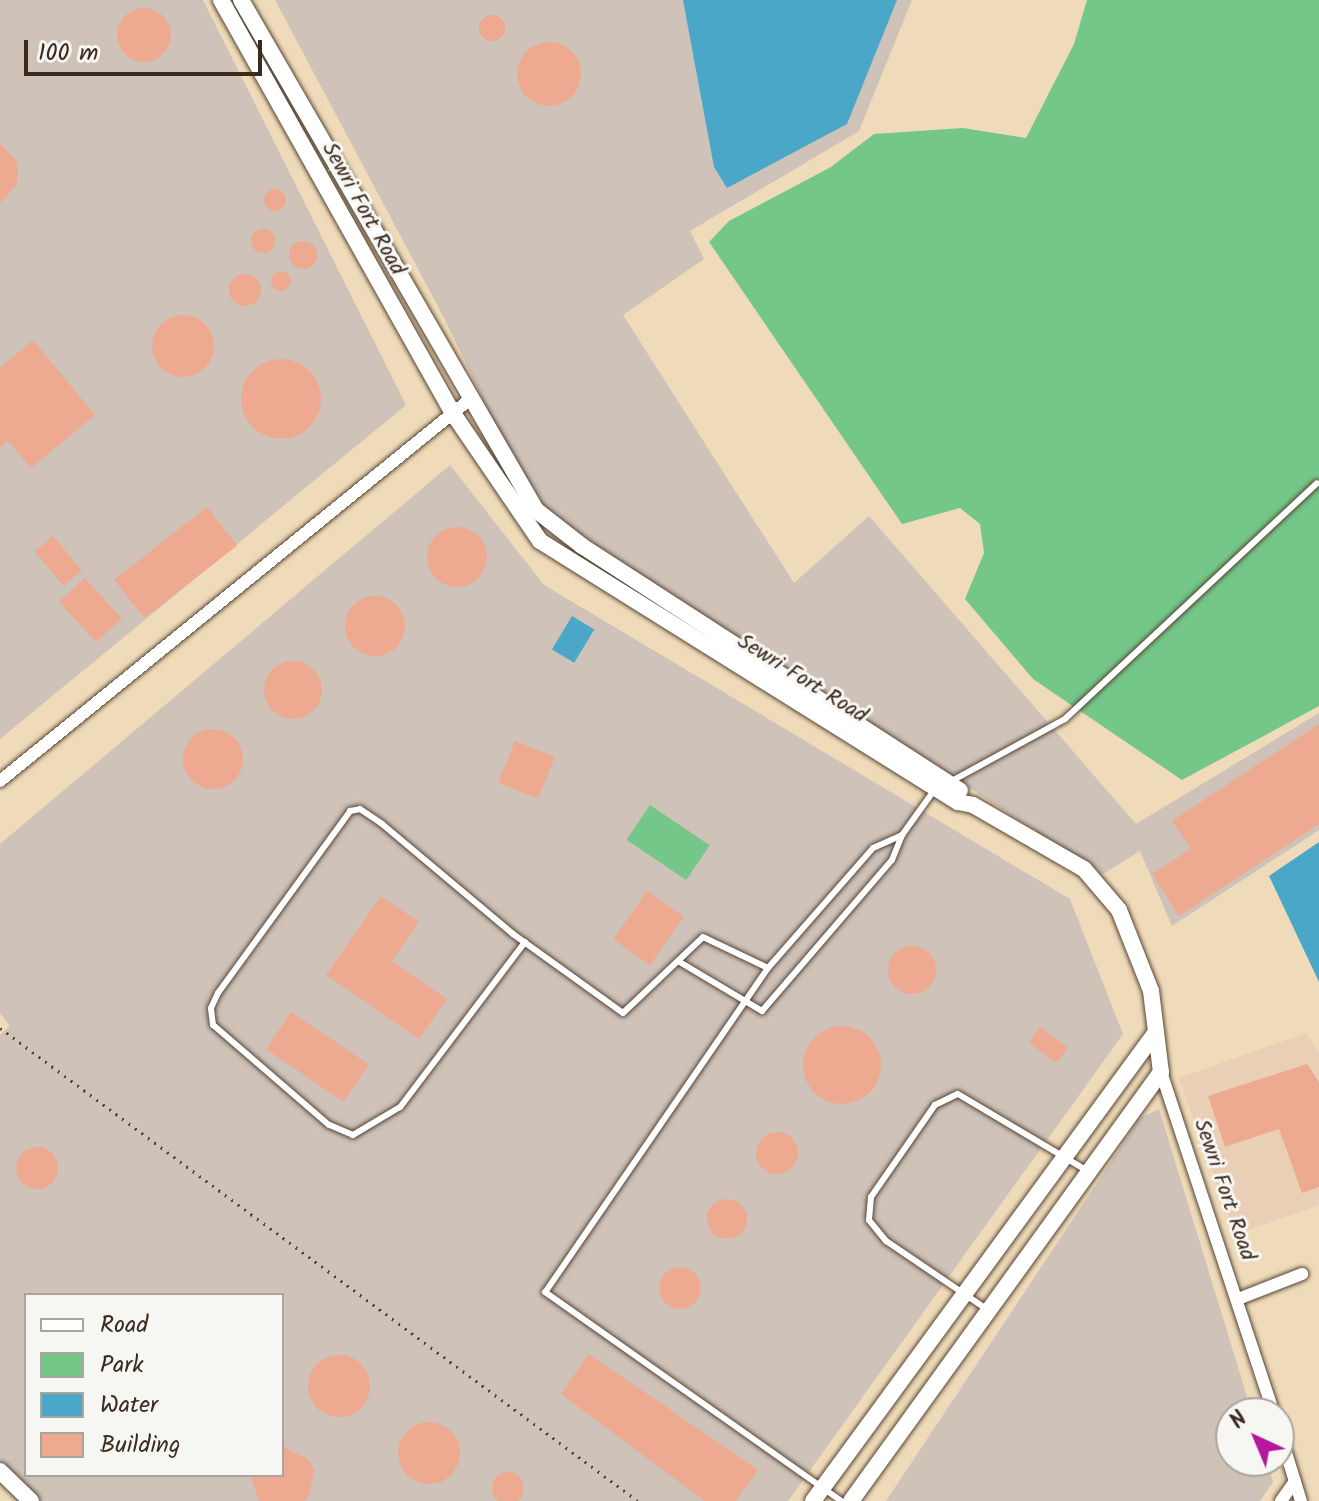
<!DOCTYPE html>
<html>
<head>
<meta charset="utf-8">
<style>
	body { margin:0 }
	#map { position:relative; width:1319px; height:1501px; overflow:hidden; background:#efdbb9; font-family:Kalam,sans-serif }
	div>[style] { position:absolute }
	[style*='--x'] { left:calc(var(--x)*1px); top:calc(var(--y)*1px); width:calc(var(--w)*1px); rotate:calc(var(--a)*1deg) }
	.built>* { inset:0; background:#e9cfb6 }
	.industrial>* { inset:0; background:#cec2b9 }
	.green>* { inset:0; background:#74c789; transform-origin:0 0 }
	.water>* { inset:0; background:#4aa7c8; transform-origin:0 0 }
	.building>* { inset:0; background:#edaa91; transform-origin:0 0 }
	.round { border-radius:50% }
	.path>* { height:3px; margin-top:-1.5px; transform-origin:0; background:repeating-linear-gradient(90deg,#564535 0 2px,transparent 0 8px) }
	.roads { filter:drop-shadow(0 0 2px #564535) drop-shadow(0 0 2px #564535) }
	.service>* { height:6px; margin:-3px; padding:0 3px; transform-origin:3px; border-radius:3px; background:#fff }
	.minor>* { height:12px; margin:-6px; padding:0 6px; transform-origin:6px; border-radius:6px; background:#fff }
	.tertiary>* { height:16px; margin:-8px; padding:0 8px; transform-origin:8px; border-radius:8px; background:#fff }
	span { translate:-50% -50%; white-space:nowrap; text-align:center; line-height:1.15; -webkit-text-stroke:6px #f6f6f2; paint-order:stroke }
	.street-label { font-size:22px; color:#3b2a1e }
	.legend { position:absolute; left:24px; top:1293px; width:260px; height:184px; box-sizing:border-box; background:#f6f6f2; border:2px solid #aba49d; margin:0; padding:10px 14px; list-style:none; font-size:24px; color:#3b2a1e }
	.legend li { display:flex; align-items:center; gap:16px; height:40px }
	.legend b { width:40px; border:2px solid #aba49d }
	.north { position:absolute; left:1215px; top:1397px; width:80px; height:80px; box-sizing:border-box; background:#f6f6f2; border:2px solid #aba49d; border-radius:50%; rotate:316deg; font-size:22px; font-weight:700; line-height:32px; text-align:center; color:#3b2a1e }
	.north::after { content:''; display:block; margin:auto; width:28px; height:36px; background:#b5179e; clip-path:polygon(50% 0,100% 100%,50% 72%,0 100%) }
	.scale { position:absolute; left:24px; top:40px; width:238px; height:36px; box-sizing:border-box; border:4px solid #3b2a1e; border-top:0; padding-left:10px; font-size:24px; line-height:28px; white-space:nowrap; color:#3b2a1e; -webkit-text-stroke:6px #f6f6f2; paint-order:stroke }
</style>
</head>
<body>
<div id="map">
	<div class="built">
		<i style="clip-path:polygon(1306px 1033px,1319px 1053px,1319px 1205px,1235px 1235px,1179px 1078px)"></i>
	</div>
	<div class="industrial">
		<i style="clip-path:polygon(0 0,203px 0,406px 405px,0 739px)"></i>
		<i style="clip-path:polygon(275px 0,912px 0,859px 131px,690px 231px,704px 259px,623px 315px,794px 583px,869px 516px,1136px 824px,1319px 713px,1319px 830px,1172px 926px,1140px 851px,1103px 874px,557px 522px,528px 492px,442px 314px)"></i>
		<i style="clip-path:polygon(evenodd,450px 465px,544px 585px,1070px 899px,1123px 1034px,788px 1501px,25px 1501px,0 1476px,0 1035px,10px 1026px,0 1013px,0 844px,450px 465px,26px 1295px,282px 1295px,282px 1475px,26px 1475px,26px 1295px)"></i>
		<i style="clip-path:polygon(1159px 1109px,1252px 1413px,1231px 1413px,1231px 1461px,1267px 1461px,1273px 1482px,1260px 1501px,886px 1501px,1140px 1118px)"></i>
	</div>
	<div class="green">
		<i style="clip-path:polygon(1087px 0,1319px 0,1319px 706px,1182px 780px,1033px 679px,965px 599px,984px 553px,980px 524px,960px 508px,902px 524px,709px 242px,729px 221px,831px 167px,874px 134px,963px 128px,1026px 138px,1074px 44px)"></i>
		<i style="left:650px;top:805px;width:72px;height:42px;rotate:34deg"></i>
	</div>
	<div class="water">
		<i style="clip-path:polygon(683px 0,897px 0,847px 124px,727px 188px,714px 167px)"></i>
		<i style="left:572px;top:616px;width:26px;height:39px;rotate:31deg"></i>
		<i style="clip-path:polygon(1319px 842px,1319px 982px,1269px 876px)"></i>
	</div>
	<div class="building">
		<i class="round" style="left:117px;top:8px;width:54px;height:54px"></i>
		<i class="round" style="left:479px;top:15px;width:26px;height:26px"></i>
		<i class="round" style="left:517px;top:42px;width:64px;height:64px"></i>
		<i style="clip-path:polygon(0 143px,16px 160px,18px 173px,16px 186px,0 203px)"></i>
		<i class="round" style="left:264px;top:189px;width:22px;height:22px"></i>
		<i class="round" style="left:251px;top:229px;width:24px;height:24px"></i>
		<i class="round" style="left:289px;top:241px;width:28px;height:28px"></i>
		<i class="round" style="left:271px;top:271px;width:20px;height:20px"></i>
		<i class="round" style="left:229px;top:274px;width:32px;height:32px"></i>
		<i class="round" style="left:152px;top:315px;width:62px;height:62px"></i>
		<i style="clip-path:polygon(33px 340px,95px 415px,31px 468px,8px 441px,0 448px,0 368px)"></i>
		<i class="round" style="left:241px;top:359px;width:80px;height:80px"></i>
		<i style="left:207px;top:507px;width:49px;height:118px;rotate:52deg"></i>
		<i class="round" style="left:427px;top:527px;width:60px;height:60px"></i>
		<i style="left:53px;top:536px;width:45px;height:24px;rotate:50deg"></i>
		<i style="left:85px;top:578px;width:55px;height:35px;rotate:48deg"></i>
		<i class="round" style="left:345px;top:596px;width:60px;height:60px"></i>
		<i class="round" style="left:264px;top:661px;width:58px;height:58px"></i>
		<i style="clip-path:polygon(1319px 724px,1319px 824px,1179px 916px,1152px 874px,1191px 849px,1172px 821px)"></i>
		<i class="round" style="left:183px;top:729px;width:60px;height:60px"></i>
		<i style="left:515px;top:741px;width:43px;height:45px;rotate:22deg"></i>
		<i style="left:647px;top:891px;width:45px;height:59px;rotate:35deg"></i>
		<i style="clip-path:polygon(381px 896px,419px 922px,392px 961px,447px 999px,419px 1039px,326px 975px)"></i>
		<i class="round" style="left:888px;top:946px;width:48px;height:48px"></i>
		<i style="left:291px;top:1012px;width:94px;height:45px;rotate:34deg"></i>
		<i class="round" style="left:803px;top:1026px;width:78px;height:78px"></i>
		<i style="left:1040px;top:1027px;width:35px;height:19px;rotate:37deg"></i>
		<i style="clip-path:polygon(1307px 1064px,1319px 1082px,1319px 1187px,1302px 1193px,1279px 1129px,1225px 1147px,1208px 1096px)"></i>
		<i class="round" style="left:756px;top:1132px;width:42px;height:42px"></i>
		<i class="round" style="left:16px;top:1147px;width:42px;height:42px"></i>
		<i class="round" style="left:707px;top:1199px;width:40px;height:40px"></i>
		<i class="round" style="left:659px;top:1267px;width:42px;height:42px"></i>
		<i style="clip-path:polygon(589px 1354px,758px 1470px,736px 1501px,705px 1501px,561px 1394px)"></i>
		<i class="round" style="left:308px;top:1355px;width:62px;height:62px"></i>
		<i class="round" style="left:398px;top:1422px;width:62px;height:62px"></i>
		<i style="clip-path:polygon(282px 1446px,309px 1460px,314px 1471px,309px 1496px,304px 1501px,259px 1501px,250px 1475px,282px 1475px)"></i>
		<i class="round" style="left:492px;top:1472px;width:32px;height:32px"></i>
	</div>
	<div class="path">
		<i style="--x:0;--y:1028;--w:794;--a:36.55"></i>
	</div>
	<div class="roads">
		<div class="service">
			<i style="--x:950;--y:782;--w:131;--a:-28.7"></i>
			<i style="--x:1065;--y:719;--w:345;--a:-43.1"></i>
			<i style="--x:525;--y:942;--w:207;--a:127.1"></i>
			<i style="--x:400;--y:1107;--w:55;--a:149.2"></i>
			<i style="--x:353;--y:1135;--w:26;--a:-157"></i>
			<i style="--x:329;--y:1125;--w:153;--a:-139.2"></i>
			<i style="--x:213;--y:1025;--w:17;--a:-97"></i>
			<i style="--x:211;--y:1008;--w:17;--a:-65"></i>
			<i style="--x:218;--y:993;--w:225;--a:-54"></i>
			<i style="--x:350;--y:811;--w:10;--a:-11"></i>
			<i style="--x:360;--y:809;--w:27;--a:34"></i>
			<i style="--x:382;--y:824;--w:171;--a:40"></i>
			<i style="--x:513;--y:934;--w:135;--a:35.7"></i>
			<i style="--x:623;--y:1013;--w:110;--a:-43.5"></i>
			<i style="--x:703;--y:937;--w:72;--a:25.5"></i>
			<i style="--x:768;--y:968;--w:159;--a:-48.8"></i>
			<i style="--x:873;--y:848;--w:32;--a:-24"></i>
			<i style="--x:678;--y:961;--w:98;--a:30.8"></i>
			<i style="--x:762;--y:1011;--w:199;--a:-49.3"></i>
			<i style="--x:892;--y:860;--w:27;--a:-68"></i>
			<i style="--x:902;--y:835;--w:57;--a:-54.3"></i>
			<i style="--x:768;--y:968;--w:393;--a:124.5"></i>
			<i style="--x:545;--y:1292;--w:362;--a:35.2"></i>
			<i style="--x:988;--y:1310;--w:123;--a:-145.9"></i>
			<i style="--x:886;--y:1241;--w:27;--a:-129"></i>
			<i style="--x:869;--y:1220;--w:23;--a:-85"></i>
			<i style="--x:871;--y:1197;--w:112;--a:-55.2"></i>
			<i style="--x:935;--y:1105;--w:25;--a:-26"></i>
			<i style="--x:958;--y:1094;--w:149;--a:30.7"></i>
		</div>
		<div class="minor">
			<i style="--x:0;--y:781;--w:604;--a:-39.09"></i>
			<i style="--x:1161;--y:1072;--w:359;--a:71.7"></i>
			<i style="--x:1238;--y:1299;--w:69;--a:-21.3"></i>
			<i style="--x:1279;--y:1430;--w:74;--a:72.8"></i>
			<i style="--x:1281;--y:1501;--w:24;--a:-55"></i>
		</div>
		<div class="tertiary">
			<i style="--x:221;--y:0;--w:472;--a:60.7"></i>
			<i style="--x:452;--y:412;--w:156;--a:55.7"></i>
			<i style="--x:540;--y:541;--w:493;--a:32"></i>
			<i style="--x:958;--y:802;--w:15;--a:11"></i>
			<i style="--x:973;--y:805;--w:128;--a:30"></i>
			<i style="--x:1084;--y:869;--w:54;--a:49.5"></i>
			<i style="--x:1119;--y:910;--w:87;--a:68.4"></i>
			<i style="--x:1151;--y:991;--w:82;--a:83"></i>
			<i style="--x:1161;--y:1072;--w:529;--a:125.85"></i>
			<i style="--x:241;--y:0;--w:589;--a:59.95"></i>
			<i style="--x:536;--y:510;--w:58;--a:38"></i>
			<i style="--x:582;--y:546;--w:450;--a:32.9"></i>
			<i style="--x:0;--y:1471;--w:43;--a:44.1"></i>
			<i style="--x:813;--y:1501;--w:581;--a:-53.82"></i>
		</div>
	</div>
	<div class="street-label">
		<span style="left:363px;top:209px;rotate:61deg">Sewri Fort Road</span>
		<span style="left:802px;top:679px;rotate:32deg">Sewri Fort Road</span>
		<span style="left:1224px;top:1190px;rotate:71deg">Sewri Fort Road</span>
	</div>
	<ul class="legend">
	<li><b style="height:10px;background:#fff"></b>Road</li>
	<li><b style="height:22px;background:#74c789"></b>Park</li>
	<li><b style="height:22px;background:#4aa7c8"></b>Water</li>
	<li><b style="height:22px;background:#edaa91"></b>Building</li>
	</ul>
	<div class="north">N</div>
	<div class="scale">100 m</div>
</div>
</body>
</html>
